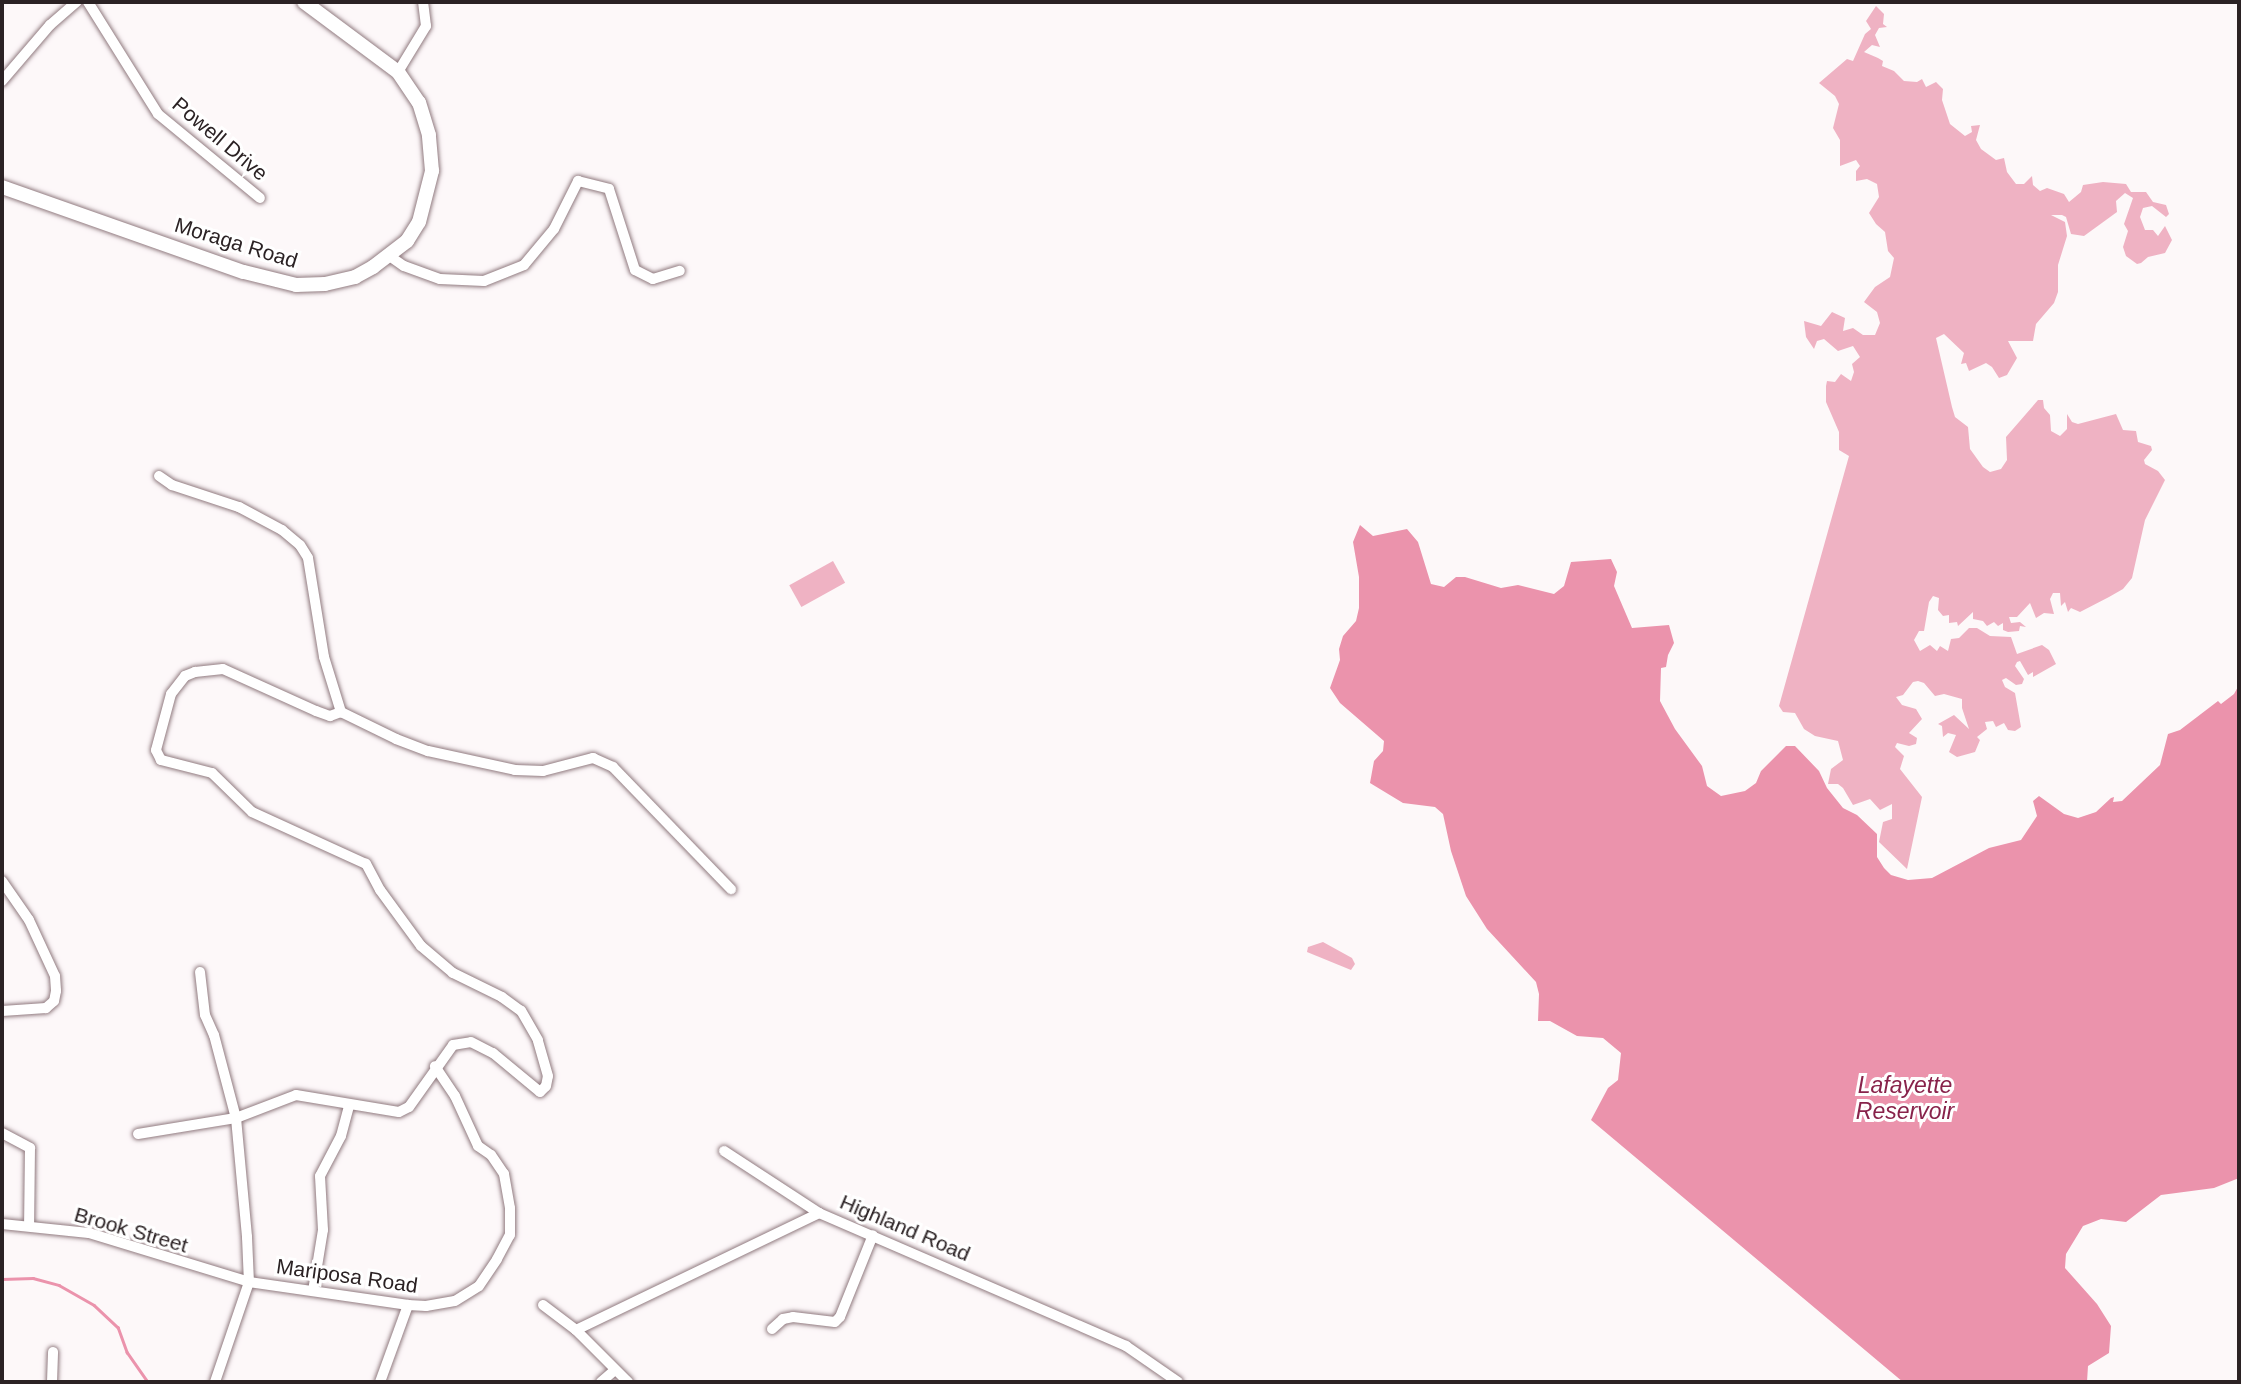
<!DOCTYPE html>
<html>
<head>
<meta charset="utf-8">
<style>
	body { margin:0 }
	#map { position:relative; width:2241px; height:1384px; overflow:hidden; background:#fdf8f9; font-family:Arial,sans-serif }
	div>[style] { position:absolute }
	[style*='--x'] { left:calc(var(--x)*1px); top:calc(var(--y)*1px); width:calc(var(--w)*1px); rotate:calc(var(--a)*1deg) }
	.green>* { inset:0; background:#efb2c3; transform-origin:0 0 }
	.water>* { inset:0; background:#eb93ac }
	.stream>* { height:2.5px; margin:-1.25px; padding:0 1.25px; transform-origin:1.25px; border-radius:1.25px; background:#eb93ac }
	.roads { filter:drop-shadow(0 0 2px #917b80) drop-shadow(0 0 2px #917b80) }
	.minor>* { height:10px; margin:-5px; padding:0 5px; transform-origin:5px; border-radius:5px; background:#fff }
	.secondary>* { height:14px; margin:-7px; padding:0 7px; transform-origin:7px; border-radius:7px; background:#fff }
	span { translate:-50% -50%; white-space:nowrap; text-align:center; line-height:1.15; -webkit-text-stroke:6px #fff; paint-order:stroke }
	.street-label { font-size:21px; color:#2b2224 }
	.water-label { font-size:23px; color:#88234b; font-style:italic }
	.frame { position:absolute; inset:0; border:4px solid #2b2224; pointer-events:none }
</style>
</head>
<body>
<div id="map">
	<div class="green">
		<i style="clip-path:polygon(1876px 6px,1884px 14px,1883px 24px,1887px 27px,1879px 28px,1875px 35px,1880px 47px,1872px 45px,1864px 52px,1878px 58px,1883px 61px,1882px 66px,1894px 71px,1904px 81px,1917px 82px,1922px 79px,1926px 87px,1936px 82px,1943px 89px,1942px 100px,1950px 124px,1965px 136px,1972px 132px,1971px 126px,1980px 125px,1976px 140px,1981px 149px,1996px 160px,2004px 158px,2007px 172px,2016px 184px,2024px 184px,2032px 176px,2033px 185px,2040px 191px,2047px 188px,2064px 194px,2069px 202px,2081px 192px,2083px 185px,2103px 182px,2126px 184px,2131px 192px,2146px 192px,2153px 202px,2166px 205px,2169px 214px,2166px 217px,2152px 206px,2143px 208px,2140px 217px,2145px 230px,2153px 230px,2158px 236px,2165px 226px,2172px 240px,2165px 253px,2148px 257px,2141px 263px,2137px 264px,2126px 256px,2123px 247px,2128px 231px,2124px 224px,2133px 198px,2125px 193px,2116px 201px,2117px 212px,2084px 236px,2071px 234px,2066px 217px,2062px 215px,2051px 215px,2065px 222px,2067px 236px,2058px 265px,2058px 292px,2054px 303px,2036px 324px,2033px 341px,2008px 341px,2017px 358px,2007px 375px,1999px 378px,1992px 367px,1986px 363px,1969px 371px,1966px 363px,1961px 364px,1964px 353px,1944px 334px,1936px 338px,1952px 407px,1955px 417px,1968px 427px,1970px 449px,1983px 467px,1990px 472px,2001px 469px,2007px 460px,2006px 437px,2038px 400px,2043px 400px,2044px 408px,2050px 415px,2051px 431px,2060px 436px,2067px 429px,2067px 414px,2072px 422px,2078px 424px,2116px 414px,2123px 430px,2136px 431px,2138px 442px,2151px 446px,2152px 450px,2144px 460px,2145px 464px,2158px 471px,2165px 480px,2145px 520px,2132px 578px,2123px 589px,2109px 597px,2080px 612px,2071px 608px,2068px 612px,2065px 602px,2061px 606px,2060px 593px,2053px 593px,2050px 599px,2054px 614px,2044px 613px,2036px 618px,2030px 603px,2017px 617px,2009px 617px,2011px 623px,2020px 622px,2026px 627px,2020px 626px,2019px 631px,2008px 632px,2003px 630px,2003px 623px,1998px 626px,1994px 622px,1987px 626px,1983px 621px,1973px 619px,1973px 612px,1958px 626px,1957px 622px,1949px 623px,1949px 615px,1943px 616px,1938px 610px,1939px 598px,1933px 596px,1929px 602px,1924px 631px,1919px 631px,1914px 640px,1920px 651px,1930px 645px,1937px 651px,1940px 646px,1948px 651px,1951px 639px,1959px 638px,1969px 628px,1977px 628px,1990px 636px,2011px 637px,2017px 654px,2042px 645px,2049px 650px,2056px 664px,2033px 677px,2033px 672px,2028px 675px,2020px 661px,2017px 662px,2015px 666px,2024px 679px,2022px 684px,2016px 685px,2006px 678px,2002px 680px,2005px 687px,2015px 693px,2021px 727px,2015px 731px,2008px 730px,2004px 723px,1996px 727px,1993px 721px,1985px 722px,1987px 729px,1977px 737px,1980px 740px,1975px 752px,1957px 757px,1949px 752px,1956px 735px,1948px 733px,1943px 737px,1942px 726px,1938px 724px,1954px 715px,1969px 729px,1962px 708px,1962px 699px,1944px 694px,1935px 696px,1924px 683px,1918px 681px,1913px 682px,1903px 695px,1896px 697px,1902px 705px,1916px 709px,1922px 719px,1909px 733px,1917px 738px,1916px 744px,1909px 746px,1897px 743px,1895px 747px,1904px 756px,1900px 769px,1922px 797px,1907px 869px,1879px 842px,1883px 822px,1892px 819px,1892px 804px,1880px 810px,1870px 799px,1853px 805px,1843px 788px,1838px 784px,1828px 784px,1831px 769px,1843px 760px,1838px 741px,1815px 736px,1804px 729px,1795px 713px,1783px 712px,1779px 706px,1849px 456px,1839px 450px,1839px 432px,1826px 402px,1826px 386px,1827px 381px,1835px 382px,1841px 374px,1851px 381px,1854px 372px,1852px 364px,1860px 357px,1853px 346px,1838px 351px,1824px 339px,1817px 341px,1814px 349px,1806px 337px,1804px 321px,1821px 326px,1832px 312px,1845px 318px,1843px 331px,1853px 328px,1863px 335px,1875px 335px,1880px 323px,1877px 312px,1864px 302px,1875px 287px,1890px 277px,1894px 258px,1888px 251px,1885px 232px,1876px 224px,1869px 213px,1879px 197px,1877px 184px,1867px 179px,1856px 181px,1856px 171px,1860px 166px,1856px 160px,1840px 166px,1840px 140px,1833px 128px,1839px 104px,1835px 96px,1819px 83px,1847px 59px,1853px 61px,1865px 34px,1871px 29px,1866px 21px)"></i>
		<i style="left:833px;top:561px;width:25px;height:50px;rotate:61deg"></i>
		<i style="clip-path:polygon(1323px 942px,1352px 958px,1355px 964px,1351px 970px,1307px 952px,1308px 947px)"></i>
	</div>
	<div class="water">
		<i style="clip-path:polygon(1360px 525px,1373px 536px,1407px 529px,1418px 542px,1431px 584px,1444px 587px,1456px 577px,1465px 577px,1501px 588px,1518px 585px,1554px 594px,1564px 586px,1571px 562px,1611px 559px,1617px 572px,1614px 586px,1632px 628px,1669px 625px,1674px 643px,1668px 655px,1666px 667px,1661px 668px,1660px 701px,1675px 729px,1702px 766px,1707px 786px,1721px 796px,1745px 791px,1756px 783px,1761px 771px,1786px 746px,1795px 746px,1819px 771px,1827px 788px,1843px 808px,1857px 815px,1877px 834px,1877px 857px,1884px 868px,1891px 875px,1908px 880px,1932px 878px,1989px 848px,2021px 840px,2037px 816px,2033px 801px,2039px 796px,2064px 814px,2078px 818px,2096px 812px,2111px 798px,2114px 797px,2113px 802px,2122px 801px,2160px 765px,2168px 734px,2180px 730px,2218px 701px,2221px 704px,2234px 694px,2239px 685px,2239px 1178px,2214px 1188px,2161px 1195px,2126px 1222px,2101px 1219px,2083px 1226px,2066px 1254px,2065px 1268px,2097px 1304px,2111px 1326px,2109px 1353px,2088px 1366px,2087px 1382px,1903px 1382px,1591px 1120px,1608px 1088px,1618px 1080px,1621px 1053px,1603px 1038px,1577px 1036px,1550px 1021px,1538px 1021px,1539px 994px,1536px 982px,1487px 929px,1466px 896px,1451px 851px,1443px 814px,1435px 807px,1403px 803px,1370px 783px,1374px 761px,1383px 751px,1384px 741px,1340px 703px,1330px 688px,1340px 660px,1339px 649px,1343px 636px,1356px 621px,1359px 608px,1359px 577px,1353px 542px)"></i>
	</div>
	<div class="stream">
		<i style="--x:2;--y:1279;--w:31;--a:-2"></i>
		<i style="--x:33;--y:1278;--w:27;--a:15"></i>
		<i style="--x:59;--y:1285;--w:40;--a:29.7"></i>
		<i style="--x:94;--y:1305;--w:33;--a:43"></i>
		<i style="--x:118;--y:1327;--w:27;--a:70"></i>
		<i style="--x:127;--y:1352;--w:37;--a:55"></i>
	</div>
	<div class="roads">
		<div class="minor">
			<i style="--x:88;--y:2;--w:132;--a:58"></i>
			<i style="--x:158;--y:114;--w:132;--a:39.5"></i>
			<i style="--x:398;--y:72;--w:54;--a:-58.7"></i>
			<i style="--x:426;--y:26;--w:24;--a:-97"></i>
			<i style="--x:2;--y:81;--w:74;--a:-49.4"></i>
			<i style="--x:50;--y:25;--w:35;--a:-41"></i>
			<i style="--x:388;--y:255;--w:19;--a:35"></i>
			<i style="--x:404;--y:266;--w:38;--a:20"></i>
			<i style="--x:440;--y:279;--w:44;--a:2.6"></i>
			<i style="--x:484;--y:281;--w:43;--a:-21.8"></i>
			<i style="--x:524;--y:265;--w:47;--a:-50.2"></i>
			<i style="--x:554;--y:229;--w:54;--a:-63.4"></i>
			<i style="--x:578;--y:181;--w:32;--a:14"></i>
			<i style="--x:609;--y:189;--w:85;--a:72.2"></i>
			<i style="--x:635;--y:270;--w:20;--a:27"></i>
			<i style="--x:653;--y:279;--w:28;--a:-17"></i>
			<i style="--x:159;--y:476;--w:16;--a:35"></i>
			<i style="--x:172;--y:485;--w:71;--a:18.2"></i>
			<i style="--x:239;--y:507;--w:49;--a:28.1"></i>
			<i style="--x:282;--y:530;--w:23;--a:40"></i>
			<i style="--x:300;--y:545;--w:15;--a:58"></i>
			<i style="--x:308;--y:558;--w:100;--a:80.8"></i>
			<i style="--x:324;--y:657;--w:58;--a:72.8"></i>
			<i style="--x:341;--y:712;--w:61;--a:26.1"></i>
			<i style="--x:396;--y:739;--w:34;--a:21"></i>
			<i style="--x:428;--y:751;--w:89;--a:12.3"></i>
			<i style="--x:515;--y:770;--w:28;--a:2"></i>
			<i style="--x:543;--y:771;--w:52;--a:-14.6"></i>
			<i style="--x:593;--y:758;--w:22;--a:24"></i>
			<i style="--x:613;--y:767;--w:170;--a:46"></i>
			<i style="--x:2;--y:881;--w:47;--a:55.3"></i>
			<i style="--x:29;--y:920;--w:62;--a:65.1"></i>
			<i style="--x:55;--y:976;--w:15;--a:86"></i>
			<i style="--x:56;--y:991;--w:10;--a:101"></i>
			<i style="--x:54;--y:1001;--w:11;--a:139"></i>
			<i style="--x:46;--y:1008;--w:44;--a:176.1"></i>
			<i style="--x:200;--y:972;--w:43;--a:83.4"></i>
			<i style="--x:205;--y:1015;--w:22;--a:66"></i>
			<i style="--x:214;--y:1035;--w:86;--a:75.2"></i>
			<i style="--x:236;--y:1118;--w:120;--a:84.7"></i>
			<i style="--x:247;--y:1237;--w:45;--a:87.5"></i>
			<i style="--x:249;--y:1282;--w:106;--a:108.8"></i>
			<i style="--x:2;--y:1133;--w:32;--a:28"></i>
			<i style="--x:30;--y:1148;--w:78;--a:90.7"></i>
			<i style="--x:138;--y:1134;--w:99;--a:-9.3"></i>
			<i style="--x:236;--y:1118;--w:64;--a:-21"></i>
			<i style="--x:296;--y:1095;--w:104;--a:9.4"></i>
			<i style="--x:399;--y:1112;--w:11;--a:-27"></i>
			<i style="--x:409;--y:1107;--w:76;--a:-54.6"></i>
			<i style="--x:453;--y:1045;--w:18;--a:-9"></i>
			<i style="--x:471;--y:1042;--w:25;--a:27"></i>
			<i style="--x:493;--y:1053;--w:61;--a:39.7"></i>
			<i style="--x:540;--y:1092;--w:8;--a:-45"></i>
			<i style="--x:546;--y:1086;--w:10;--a:-79"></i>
			<i style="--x:548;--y:1076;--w:37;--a:-106"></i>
			<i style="--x:538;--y:1040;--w:34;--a:-120"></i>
			<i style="--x:521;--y:1011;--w:24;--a:-144"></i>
			<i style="--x:502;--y:997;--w:55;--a:-153.9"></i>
			<i style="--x:453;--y:973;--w:42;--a:-139.8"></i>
			<i style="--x:421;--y:946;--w:69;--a:-126.2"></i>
			<i style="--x:380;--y:890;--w:30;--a:-118"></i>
			<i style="--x:366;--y:864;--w:125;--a:-155.5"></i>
			<i style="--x:252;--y:812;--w:56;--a:-135.7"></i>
			<i style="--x:212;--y:773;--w:53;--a:-165.7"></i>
			<i style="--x:161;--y:760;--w:11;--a:-117"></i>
			<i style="--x:156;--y:750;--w:58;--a:-75"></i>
			<i style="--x:171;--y:694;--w:23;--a:-52"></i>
			<i style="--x:185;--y:676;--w:11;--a:-22"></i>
			<i style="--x:195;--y:672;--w:28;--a:-6"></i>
			<i style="--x:223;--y:669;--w:102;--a:24.3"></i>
			<i style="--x:316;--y:711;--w:15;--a:20"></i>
			<i style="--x:330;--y:716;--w:12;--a:-20"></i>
			<i style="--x:724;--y:1151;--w:113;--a:33.1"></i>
			<i style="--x:2;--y:1224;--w:87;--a:5.9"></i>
			<i style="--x:89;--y:1233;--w:167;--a:17"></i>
			<i style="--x:249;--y:1282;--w:161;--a:8.2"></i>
			<i style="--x:408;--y:1305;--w:18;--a:3"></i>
			<i style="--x:426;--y:1306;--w:29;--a:-10"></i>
			<i style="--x:455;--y:1301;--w:28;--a:-32"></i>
			<i style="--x:479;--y:1286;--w:32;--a:-56"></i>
			<i style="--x:497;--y:1259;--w:27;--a:-62"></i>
			<i style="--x:510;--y:1235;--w:27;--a:-90"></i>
			<i style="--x:510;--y:1208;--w:35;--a:-100"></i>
			<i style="--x:504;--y:1174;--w:23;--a:-124"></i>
			<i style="--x:491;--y:1155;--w:16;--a:-145"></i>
			<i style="--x:478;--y:1146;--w:55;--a:-114.7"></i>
			<i style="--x:455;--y:1096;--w:36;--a:-124"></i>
			<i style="--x:313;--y:1291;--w:62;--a:-80.7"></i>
			<i style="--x:323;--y:1230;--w:54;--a:-93.2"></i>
			<i style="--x:320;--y:1176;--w:45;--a:-62.3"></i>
			<i style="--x:341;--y:1136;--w:31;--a:-75"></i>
			<i style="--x:543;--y:1305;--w:41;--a:37.1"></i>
			<i style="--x:576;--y:1330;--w:74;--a:45"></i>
			<i style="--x:772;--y:1329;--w:15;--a:-42"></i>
			<i style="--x:783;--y:1319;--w:10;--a:-11"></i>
			<i style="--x:793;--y:1317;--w:42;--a:6.8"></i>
			<i style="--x:835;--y:1322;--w:7;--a:-45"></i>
			<i style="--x:840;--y:1317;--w:88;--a:-68.1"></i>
			<i style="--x:576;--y:1330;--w:270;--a:-25.7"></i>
			<i style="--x:819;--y:1213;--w:335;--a:23.4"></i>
			<i style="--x:1126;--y:1346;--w:63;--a:34.7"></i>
			<i style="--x:52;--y:1382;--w:30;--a:-88"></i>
			<i style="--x:380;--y:1382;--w:82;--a:-70"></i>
			<i style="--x:601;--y:1382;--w:18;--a:-41"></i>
		</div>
		<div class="secondary">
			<i style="--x:2;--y:187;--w:256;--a:19.4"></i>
			<i style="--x:244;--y:272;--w:54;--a:14"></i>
			<i style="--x:296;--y:285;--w:29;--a:-2"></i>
			<i style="--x:325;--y:284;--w:31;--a:-13"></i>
			<i style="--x:355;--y:277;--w:21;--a:-29"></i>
			<i style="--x:373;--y:267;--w:43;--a:-37.4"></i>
			<i style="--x:407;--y:241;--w:22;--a:-58"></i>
			<i style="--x:419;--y:222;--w:53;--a:-75.7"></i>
			<i style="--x:432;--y:171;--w:36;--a:-95"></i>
			<i style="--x:429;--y:135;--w:34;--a:-107"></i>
			<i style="--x:419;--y:103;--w:37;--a:-124"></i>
			<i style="--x:398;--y:72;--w:117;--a:-143.3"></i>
		</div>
	</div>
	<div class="street-label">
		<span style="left:220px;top:139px;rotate:40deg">Powell Drive</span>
		<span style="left:236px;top:243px;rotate:17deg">Moraga Road</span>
		<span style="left:905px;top:1228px;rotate:23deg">Highland Road</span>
		<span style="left:131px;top:1230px;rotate:16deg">Brook Street</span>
		<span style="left:347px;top:1276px;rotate:8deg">Mariposa Road</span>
	</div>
	<div class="water-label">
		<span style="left:1905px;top:1098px">Lafayette<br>Reservoir</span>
	</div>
	<div class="frame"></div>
</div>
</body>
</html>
